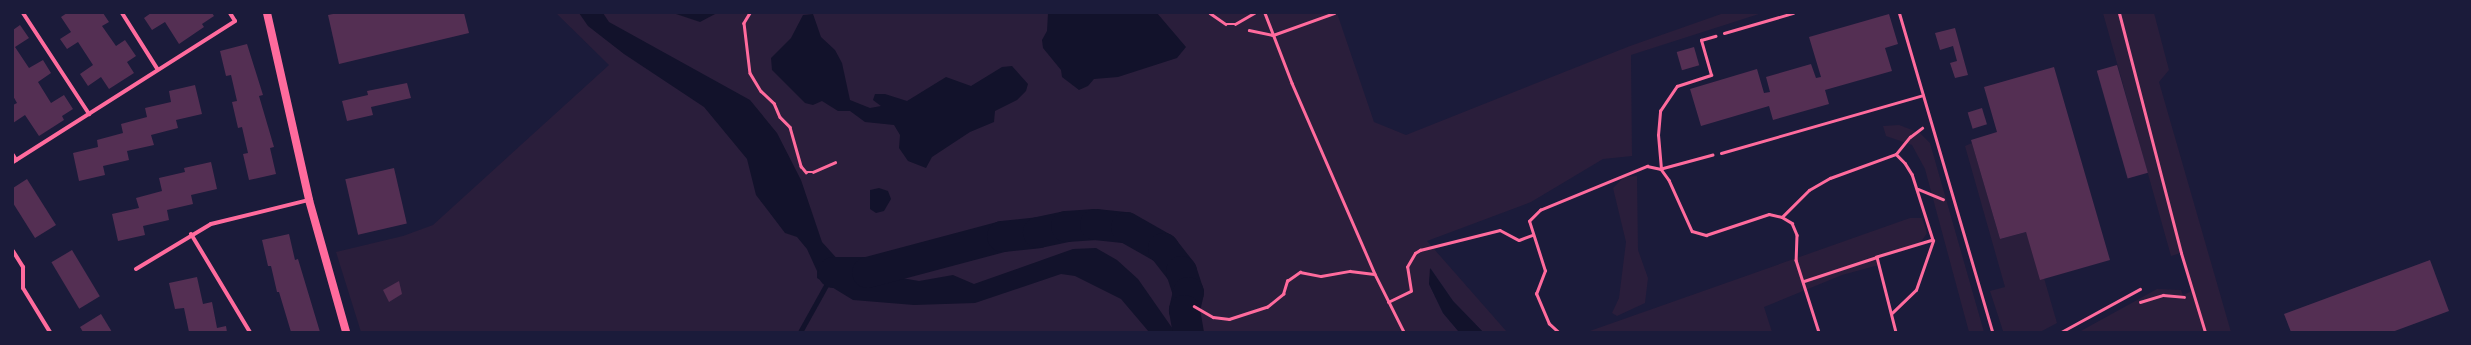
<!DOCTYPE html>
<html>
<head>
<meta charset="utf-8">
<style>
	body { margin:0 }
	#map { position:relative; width:2471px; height:345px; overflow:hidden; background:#1b1b3a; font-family:"Nunito Sans",sans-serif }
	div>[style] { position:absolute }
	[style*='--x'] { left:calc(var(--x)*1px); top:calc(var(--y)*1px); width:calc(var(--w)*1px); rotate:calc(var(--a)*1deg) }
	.green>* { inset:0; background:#2a1e3b }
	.water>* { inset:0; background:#12122b }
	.stream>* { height:5px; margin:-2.5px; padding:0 2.5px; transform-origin:2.5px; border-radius:2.5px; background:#12122b }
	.river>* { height:31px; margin:-15.5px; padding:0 15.5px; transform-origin:15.5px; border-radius:15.5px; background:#12122b }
	.building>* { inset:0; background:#542f53; transform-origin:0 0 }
	.path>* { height:2.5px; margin:-1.25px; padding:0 1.25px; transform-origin:1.25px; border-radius:1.25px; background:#ff6b9d }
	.service>* { height:3px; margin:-1.5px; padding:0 1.5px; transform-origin:1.5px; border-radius:1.5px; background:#ff6b9d }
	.minor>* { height:4px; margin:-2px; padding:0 2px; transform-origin:2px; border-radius:2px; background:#ff6b9d }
	.secondary>* { height:8px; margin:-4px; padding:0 4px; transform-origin:4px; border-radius:4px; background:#ff6b9d }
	span { translate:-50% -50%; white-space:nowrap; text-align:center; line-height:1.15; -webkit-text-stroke:3.5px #1b1b3a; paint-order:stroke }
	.frame { position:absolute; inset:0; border:14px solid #1b1b3a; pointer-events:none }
</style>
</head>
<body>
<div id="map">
	<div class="green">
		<i style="clip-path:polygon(556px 13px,1337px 13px,1374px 122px,1406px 135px,1630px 46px,1724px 13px,1762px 13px,1631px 55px,1632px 156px,1603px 159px,1531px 202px,1427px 241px,1507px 332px,1483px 332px,1453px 301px,1431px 269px,1429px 284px,1443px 313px,1459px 332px,361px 332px,336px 252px,403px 236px,433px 225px,609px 65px)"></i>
		<i style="clip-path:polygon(2103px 13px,2154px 13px,2169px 70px,2159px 82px,2231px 332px,2079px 332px,2157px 289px,2181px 290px,2183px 295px,2192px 291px,2181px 253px,2171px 256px)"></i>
		<i style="clip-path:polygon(1899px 125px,1920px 133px,1930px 143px,1984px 332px,1969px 332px,1925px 169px,1912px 145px,1886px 136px,1883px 126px)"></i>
		<i style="clip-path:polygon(1972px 143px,2000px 239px,2026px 232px,2044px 278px,2057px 323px,2040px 332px,2003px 331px,1990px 291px,2005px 287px,1965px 146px)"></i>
		<i style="clip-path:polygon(1637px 176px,1638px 250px,1648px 278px,1645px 303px,1617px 316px,1612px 313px,1619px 298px,1626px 242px,1613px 188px,1624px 177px)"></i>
		<i style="clip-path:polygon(1910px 218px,1922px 218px,1927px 233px,1919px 245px,1877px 257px,1879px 265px,1842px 275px,1764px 307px,1772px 332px,1587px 332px)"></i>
	</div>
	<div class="water">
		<i style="clip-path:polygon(579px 13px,603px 13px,609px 22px,750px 100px,777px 133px,801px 180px,822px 242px,841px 263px,867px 272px,919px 281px,953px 275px,974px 284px,1073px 249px,1096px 248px,1117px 260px,1138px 279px,1175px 332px,1149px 332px,1121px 299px,1075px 276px,1061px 274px,975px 303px,914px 305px,853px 300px,817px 278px,817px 271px,807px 249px,797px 237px,785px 233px,756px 195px,747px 159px,704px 107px,624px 54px,588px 26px)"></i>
		<i style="clip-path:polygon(673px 13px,717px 13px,700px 22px)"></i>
		<i style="clip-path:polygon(1048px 13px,1157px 13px,1186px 47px,1177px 58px,1118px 77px,1094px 79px,1088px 86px,1079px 90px,1062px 77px,1061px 70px,1043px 48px,1042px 40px,1047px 31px)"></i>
		<i style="clip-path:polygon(813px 14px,821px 37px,835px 50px,842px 63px,850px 100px,870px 108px,881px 106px,873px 100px,875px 94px,885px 94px,907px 101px,946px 77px,971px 86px,1002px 67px,1012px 66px,1028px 84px,1026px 91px,1017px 100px,995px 111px,994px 122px,970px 132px,932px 157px,926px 168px,908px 161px,899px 148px,900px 135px,894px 125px,865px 122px,850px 111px,838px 111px,822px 101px,813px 105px,805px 103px,772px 70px,771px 58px,791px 38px,803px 15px)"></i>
		<i style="clip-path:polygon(879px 188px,888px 191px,891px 199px,884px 211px,876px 213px,870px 209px,870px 190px)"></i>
		<i style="clip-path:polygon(1430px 268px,1453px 301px,1483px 332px,1459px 332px,1443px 313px,1429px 284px)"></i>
	</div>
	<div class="stream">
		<i style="--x:800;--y:332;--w:62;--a:-60.9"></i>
	</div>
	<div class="river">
		<i style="--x:833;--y:272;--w:34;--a:0"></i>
		<i style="--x:867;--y:272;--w:140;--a:-14.9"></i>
		<i style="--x:1002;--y:236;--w:36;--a:-6"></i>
		<i style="--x:1038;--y:232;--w:29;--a:-12"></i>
		<i style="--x:1066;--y:226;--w:29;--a:-4"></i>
		<i style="--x:1095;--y:224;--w:31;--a:6"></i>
		<i style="--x:1126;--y:227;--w:43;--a:29.6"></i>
		<i style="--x:1163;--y:248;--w:29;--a:52"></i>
		<i style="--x:1181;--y:271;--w:22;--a:72"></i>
		<i style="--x:1188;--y:292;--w:18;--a:103"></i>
		<i style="--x:1184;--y:310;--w:22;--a:80"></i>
	</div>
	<div class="building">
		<i style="clip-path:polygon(67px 13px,103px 13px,109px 22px,102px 26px,116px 46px,125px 40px,136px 56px,127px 62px,134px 73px,109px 89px,101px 77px,88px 86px,80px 74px,93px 65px,78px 42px,67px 49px,60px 39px,71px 32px,61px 17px)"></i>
		<i style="clip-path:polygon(151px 13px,212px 13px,214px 16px,202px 24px,204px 27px,179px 44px,165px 22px,152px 30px,144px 18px)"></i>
		<i style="clip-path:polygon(338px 13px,464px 13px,469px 33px,339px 64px,328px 15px)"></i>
		<i style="clip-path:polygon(1889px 14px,1898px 44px,1885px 48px,1892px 71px,1825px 90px,1829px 104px,1773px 120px,1769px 106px,1701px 126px,1690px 89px,1757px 69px,1764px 93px,1770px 92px,1766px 77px,1811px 64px,1816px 78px,1821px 77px,1809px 37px)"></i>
		<i style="clip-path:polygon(20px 25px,29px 38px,15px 47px,29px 68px,43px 60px,51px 73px,38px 82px,51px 103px,64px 95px,73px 109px,62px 116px,64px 120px,39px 136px,25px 115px,13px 123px,13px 105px,17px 103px,13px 96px,13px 30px)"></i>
		<i style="clip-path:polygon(1955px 28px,1968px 75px,1955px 78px,1950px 63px,1957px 61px,1953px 46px,1940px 50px,1935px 33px)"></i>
		<i style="clip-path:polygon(247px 44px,263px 95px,259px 96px,274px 147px,270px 148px,276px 174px,249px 180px,243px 154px,248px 153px,242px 127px,238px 128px,232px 102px,237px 101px,231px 75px,226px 76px,220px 51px)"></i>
		<i style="left:1694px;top:47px;width:19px;height:18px;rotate:74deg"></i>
		<i style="left:2117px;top:65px;width:112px;height:21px;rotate:74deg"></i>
		<i style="clip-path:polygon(2054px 67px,2110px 260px,2040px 280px,2026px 232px,2000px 239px,1971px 140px,1997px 132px,1984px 87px)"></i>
		<i style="clip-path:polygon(407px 83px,411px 98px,371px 107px,373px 115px,347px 121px,342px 101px,368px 95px,367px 91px)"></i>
		<i style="clip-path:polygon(195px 85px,202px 114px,176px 120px,178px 128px,151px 135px,154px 145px,127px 151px,129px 160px,103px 166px,105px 175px,79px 181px,73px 153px,98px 147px,97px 140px,123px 133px,121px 124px,147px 117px,145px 108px,171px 102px,169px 91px)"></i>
		<i style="left:1982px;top:108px;width:17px;height:15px;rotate:73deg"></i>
		<i style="clip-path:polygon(211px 162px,217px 189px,191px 195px,193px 204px,167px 210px,169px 220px,143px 226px,145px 235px,118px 241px,112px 214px,139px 208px,136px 198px,162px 191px,159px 178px,185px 172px,184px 168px)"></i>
		<i style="left:394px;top:168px;width:57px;height:50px;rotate:77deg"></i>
		<i style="clip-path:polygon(27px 179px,56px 225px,35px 238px,13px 203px,13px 188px)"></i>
		<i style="clip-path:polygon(289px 234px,295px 260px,298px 259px,320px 332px,291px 332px,279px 292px,277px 292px,271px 266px,268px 266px,262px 240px)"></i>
		<i style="left:72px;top:250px;width:54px;height:24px;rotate:59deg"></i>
		<i style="clip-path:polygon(2430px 260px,2449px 311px,2392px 332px,2291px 332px,2284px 314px)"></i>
		<i style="clip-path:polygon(197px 277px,203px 304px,212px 302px,217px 328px,226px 326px,227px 332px,189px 332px,184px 308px,175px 309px,169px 283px)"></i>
		<i style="clip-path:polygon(399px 281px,402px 294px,389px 302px,383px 290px)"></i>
		<i style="clip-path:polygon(101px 314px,112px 332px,83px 332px,80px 327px)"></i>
	</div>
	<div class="path">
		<i style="--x:750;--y:13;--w:12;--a:121"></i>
		<i style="--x:744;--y:23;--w:50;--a:83.2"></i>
		<i style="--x:750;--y:73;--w:21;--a:59"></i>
		<i style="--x:761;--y:91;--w:18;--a:43"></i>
		<i style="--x:774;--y:103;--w:15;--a:67"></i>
		<i style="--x:780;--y:117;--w:14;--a:45"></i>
		<i style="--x:790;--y:127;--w:41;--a:74.2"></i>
		<i style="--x:801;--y:166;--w:8;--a:50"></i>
		<i style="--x:806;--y:172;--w:7;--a:0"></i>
		<i style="--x:813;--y:172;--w:24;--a:-24"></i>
		<i style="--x:1210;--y:13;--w:19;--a:35"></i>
		<i style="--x:1226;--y:24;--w:9;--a:0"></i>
		<i style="--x:1235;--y:24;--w:22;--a:-30"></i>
		<i style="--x:1265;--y:13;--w:75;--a:68.9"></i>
		<i style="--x:1292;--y:83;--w:208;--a:66.5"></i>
		<i style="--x:1375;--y:274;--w:65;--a:63.4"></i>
		<i style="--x:1249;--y:30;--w:25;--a:12"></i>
		<i style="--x:1273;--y:35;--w:65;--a:-19.8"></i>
		<i style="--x:1896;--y:154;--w:13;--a:45"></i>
		<i style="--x:1905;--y:163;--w:13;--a:58"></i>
		<i style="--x:1912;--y:174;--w:69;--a:72.3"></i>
		<i style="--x:1933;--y:240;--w:59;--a:163.1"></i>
		<i style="--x:1877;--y:257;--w:77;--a:75.8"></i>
		<i style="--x:1713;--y:155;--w:54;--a:164.9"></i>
		<i style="--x:1661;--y:169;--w:34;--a:-95"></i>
		<i style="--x:1658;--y:135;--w:24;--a:-85"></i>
		<i style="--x:1660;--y:111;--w:30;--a:-56"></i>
		<i style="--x:1677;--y:86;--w:36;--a:-18"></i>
		<i style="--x:1711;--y:75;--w:36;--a:-106"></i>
		<i style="--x:1701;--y:40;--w:15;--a:-16"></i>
		<i style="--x:1918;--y:189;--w:27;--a:22"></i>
		<i style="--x:1782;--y:217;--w:38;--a:-45"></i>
		<i style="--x:1809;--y:190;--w:24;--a:-30"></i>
		<i style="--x:1830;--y:178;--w:70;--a:-20"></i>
		<i style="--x:1896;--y:154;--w:22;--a:-51"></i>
		<i style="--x:1910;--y:137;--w:15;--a:-37"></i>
		<i style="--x:1804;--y:281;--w:77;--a:-18.2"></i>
		<i style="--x:1388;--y:302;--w:25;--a:-26"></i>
		<i style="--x:1411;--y:291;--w:24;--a:-99"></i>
		<i style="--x:1407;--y:267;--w:16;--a:-60"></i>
		<i style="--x:1415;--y:253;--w:6;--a:-31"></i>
		<i style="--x:1420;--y:250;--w:82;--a:-14"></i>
		<i style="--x:1500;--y:230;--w:21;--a:28"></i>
		<i style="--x:1519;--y:240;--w:14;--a:-21"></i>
		<i style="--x:2140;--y:302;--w:24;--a:-17"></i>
		<i style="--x:2163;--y:295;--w:21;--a:5"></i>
		<i style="--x:1194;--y:306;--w:22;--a:30"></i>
		<i style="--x:1213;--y:317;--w:16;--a:7"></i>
		<i style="--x:1229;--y:319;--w:40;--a:-18"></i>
		<i style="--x:1267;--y:307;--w:21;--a:-39"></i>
		<i style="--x:1283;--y:294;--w:14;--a:-73"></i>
		<i style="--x:1287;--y:281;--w:16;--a:-35"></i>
		<i style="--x:1300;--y:272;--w:21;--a:11"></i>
		<i style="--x:1321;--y:276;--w:29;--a:-10"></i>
		<i style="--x:1350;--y:271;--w:24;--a:7"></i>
		<i style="--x:1892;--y:313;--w:33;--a:-44"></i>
		<i style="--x:1916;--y:290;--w:52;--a:-70.9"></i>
		<i style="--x:1558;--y:332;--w:12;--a:-138"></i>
		<i style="--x:1549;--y:324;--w:33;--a:-113"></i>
		<i style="--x:1536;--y:294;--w:25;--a:-69"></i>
		<i style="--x:1545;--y:271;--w:52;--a:-107.7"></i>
		<i style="--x:1529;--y:221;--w:16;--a:-45"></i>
		<i style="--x:1540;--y:210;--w:116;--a:-22.4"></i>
		<i style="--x:1647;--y:166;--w:14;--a:12"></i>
		<i style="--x:1661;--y:169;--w:14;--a:54"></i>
		<i style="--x:1669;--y:180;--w:56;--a:65.7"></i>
		<i style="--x:1692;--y:231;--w:15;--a:16"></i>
		<i style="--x:1706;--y:235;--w:66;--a:-18.4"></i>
		<i style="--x:1769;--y:214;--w:13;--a:13"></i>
		<i style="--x:1782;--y:217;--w:12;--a:31"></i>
		<i style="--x:1792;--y:223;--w:13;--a:67"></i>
		<i style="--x:1797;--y:235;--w:25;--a:92"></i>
		<i style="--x:1796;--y:260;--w:76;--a:72.3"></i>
		<i style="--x:1909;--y:332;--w:7;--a:0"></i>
	</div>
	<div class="service">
		<i style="--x:1899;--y:13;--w:332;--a:73.7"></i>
		<i style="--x:2119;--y:13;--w:248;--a:75.5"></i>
		<i style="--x:2181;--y:253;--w:83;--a:73.1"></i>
		<i style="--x:1724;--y:33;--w:72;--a:-16.2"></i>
		<i style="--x:1721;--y:153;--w:210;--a:-16"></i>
		<i style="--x:2061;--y:332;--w:90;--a:-28.6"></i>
	</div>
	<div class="minor">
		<i style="--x:23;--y:13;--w:121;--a:56.8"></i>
		<i style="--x:122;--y:13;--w:67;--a:57.7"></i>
		<i style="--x:13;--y:155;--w:6;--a:59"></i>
		<i style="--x:13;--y:162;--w:263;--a:-32.4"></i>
		<i style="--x:235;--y:21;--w:9;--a:-122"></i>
		<i style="--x:191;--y:234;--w:114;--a:59"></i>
		<i style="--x:13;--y:251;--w:19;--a:58"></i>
		<i style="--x:23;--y:267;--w:21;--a:90"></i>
		<i style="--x:23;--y:288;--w:52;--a:58.5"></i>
		<i style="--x:136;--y:269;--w:87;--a:-31"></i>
		<i style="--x:211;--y:224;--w:101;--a:-13.8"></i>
	</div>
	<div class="secondary">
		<i style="--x:267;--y:13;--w:192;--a:77.3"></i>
		<i style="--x:309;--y:200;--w:137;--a:74.3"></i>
	</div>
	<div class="frame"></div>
</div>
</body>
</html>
